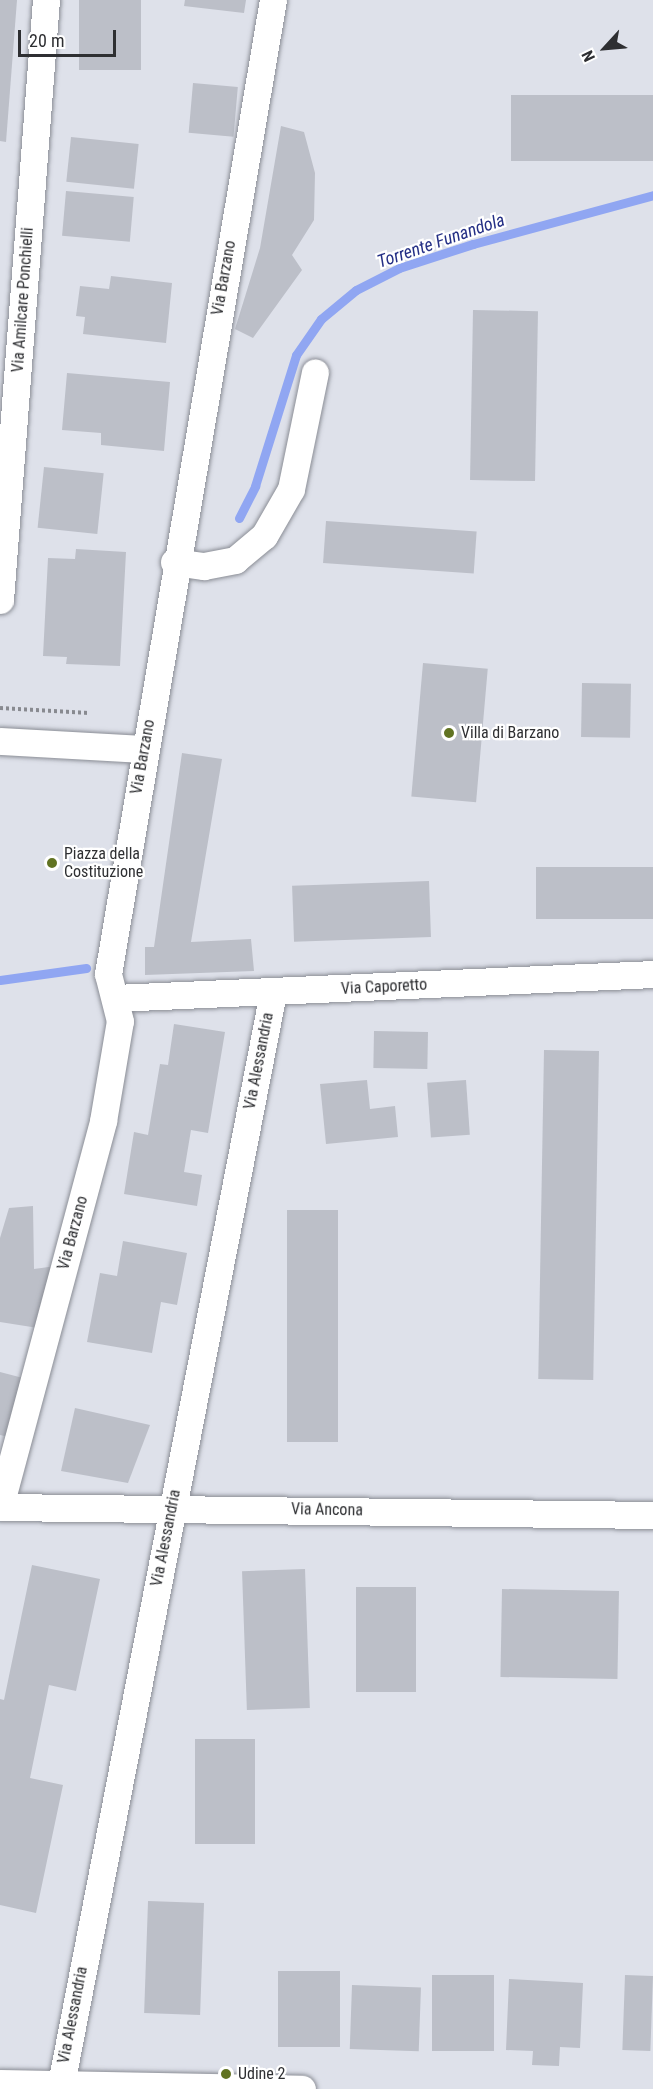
<!DOCTYPE html>
<html>
<head>
<meta charset="utf-8">
<style>
	body { margin:0 }
	#map { position:relative; width:653px; height:2089px; overflow:hidden; background:#dee1ea; font-family:"Roboto Condensed",sans-serif }
	div>[style] { position:absolute }
	[style*='--x'] { left:calc(var(--x)*1px); top:calc(var(--y)*1px); width:calc(var(--w)*1px); rotate:calc(var(--a)*1deg) }
	.stream>* { height:9px; margin:-4.5px; padding:0 4.5px; transform-origin:4.5px; border-radius:4.5px; background:#90a6f2 }
	.building>* { inset:0; background:#bcbfc8; transform-origin:0 0 }
	.path>* { height:4px; margin-top:-2px; transform-origin:0; background:repeating-linear-gradient(90deg,#888a90 0 3px,transparent 0 6px) }
	.roads { filter:drop-shadow(0 0 2px #8a8d95) drop-shadow(0 0 2px #8a8d95) }
	.street>* { height:27px; margin:-13.5px; padding:0 13.5px; transform-origin:13.5px; border-radius:13.5px; background:#fff }
	.dots>* { width:16px; height:16px; translate:-50% -50%; box-sizing:border-box; border:3px solid #fff; border-radius:50% }
	span { translate:-50% -50%; white-space:nowrap; text-align:center; line-height:1.15; -webkit-text-stroke:4.5px #fff; paint-order:stroke }
	.street-label { font-size:16px; color:#2e2f32 }
	.poi-label { font-size:16px; color:#2e2f32 }
	.left { translate:0 -50%; text-align:left }
	.water-label { font-size:18px; color:#242f85; font-style:italic }
	.north { position:absolute; left:575px; top:18px; width:60px; height:60px; -webkit-text-stroke:4px #fff; paint-order:stroke; rotate:244deg; font-size:16px; font-weight:700; line-height:24px; text-align:center; color:#2e2f32 }
	.north::after { content:''; display:block; margin:auto; width:21px; height:27px; background:#2e2f32; clip-path:polygon(50% 0,100% 100%,50% 72%,0 100%) }
	.scale { position:absolute; left:18px; top:30px; width:98px; height:27px; box-sizing:border-box; border:3px solid #2e2f32; border-top:0; padding-left:8px; font-size:18px; line-height:21px; white-space:nowrap; color:#2e2f32; -webkit-text-stroke:4px #fff; paint-order:stroke }
</style>
</head>
<body>
<div id="map">
	<div class="stream">
		<i style="--x:239;--y:518;--w:36;--a:-63"></i>
		<i style="--x:255;--y:486;--w:137;--a:-72.6"></i>
		<i style="--x:296;--y:355;--w:44;--a:-55.2"></i>
		<i style="--x:321;--y:319;--w:45;--a:-39.6"></i>
		<i style="--x:356;--y:290;--w:48;--a:-27.1"></i>
		<i style="--x:399;--y:268;--w:78;--a:-18"></i>
		<i style="--x:473;--y:244;--w:187;--a:-15.2"></i>
		<i style="--x:0;--y:980;--w:87;--a:-7.9"></i>
	</div>
	<div class="building">
		<i style="clip-path:polygon(0 0,17px 0,6px 142px,0 141px)"></i>
		<i style="left:79px;top:0;width:62px;height:70px"></i>
		<i style="clip-path:polygon(185px 0,246px 0,244px 13px,184px 6px)"></i>
		<i style="left:193px;top:83px;width:45px;height:50px;rotate:5deg"></i>
		<i style="left:511px;top:95px;width:142px;height:66px"></i>
		<i style="clip-path:polygon(281px 126px,304px 132px,315px 173px,314px 220px,292px 255px,302px 270px,253px 338px,235px 329px,260px 248px)"></i>
		<i style="left:71px;top:137px;width:68px;height:45px;rotate:6deg"></i>
		<i style="left:66px;top:191px;width:68px;height:45px;rotate:5deg"></i>
		<i style="clip-path:polygon(111px 276px,172px 283px,166px 343px,83px 334px,85px 317px,76px 316px,80px 286px,109px 289px)"></i>
		<i style="left:473px;top:310px;width:65px;height:170px;rotate:1deg"></i>
		<i style="clip-path:polygon(67px 373px,170px 382px,164px 451px,101px 445px,101px 433px,62px 430px)"></i>
		<i style="left:44px;top:467px;width:60px;height:61px;rotate:6deg"></i>
		<i style="left:326px;top:521px;width:151px;height:42px;rotate:4deg"></i>
		<i style="clip-path:polygon(76px 549px,126px 552px,120px 666px,66px 664px,67px 657px,43px 656px,48px 558px,75px 559px)"></i>
		<i style="left:423px;top:663px;width:65px;height:134px;rotate:5deg"></i>
		<i style="left:582px;top:683px;width:49px;height:54px;rotate:1deg"></i>
		<i style="clip-path:polygon(182px 753px,222px 759px,191px 942px,251px 939px,254px 971px,145px 975px,145px 947px,154px 947px)"></i>
		<i style="left:653px;top:867px;width:52px;height:117px;rotate:90deg"></i>
		<i style="left:429px;top:881px;width:56px;height:137px;rotate:88deg"></i>
		<i style="clip-path:polygon(174px 1024px,225px 1032px,208px 1133px,191px 1130px,184px 1172px,202px 1175px,197px 1206px,124px 1194px,134px 1132px,148px 1135px,160px 1064px,168px 1065px)"></i>
		<i style="left:374px;top:1031px;width:54px;height:37px;rotate:1deg"></i>
		<i style="left:544px;top:1050px;width:55px;height:329px;rotate:1deg"></i>
		<i style="clip-path:polygon(367px 1080px,370px 1109px,395px 1106px,398px 1137px,326px 1144px,320px 1084px)"></i>
		<i style="left:466px;top:1080px;width:55px;height:39px;rotate:86deg"></i>
		<i style="clip-path:polygon(33px 1206px,34px 1269px,56px 1266px,38px 1328px,0 1322px,0 1238px,9px 1208px)"></i>
		<i style="left:287px;top:1210px;width:51px;height:232px"></i>
		<i style="clip-path:polygon(123px 1241px,187px 1253px,177px 1305px,161px 1302px,152px 1353px,87px 1342px,100px 1273px,117px 1276px)"></i>
		<i style="clip-path:polygon(0 1372px,23px 1378px,9px 1437px,0 1435px)"></i>
		<i style="clip-path:polygon(75px 1408px,150px 1425px,128px 1483px,61px 1471px)"></i>
		<i style="clip-path:polygon(32px 1565px,100px 1579px,76px 1691px,49px 1685px,30px 1778px,63px 1785px,36px 1913px,0 1905px,0 1699px,4px 1700px)"></i>
		<i style="left:305px;top:1569px;width:139px;height:63px;rotate:88deg"></i>
		<i style="left:356px;top:1587px;width:60px;height:105px"></i>
		<i style="left:502px;top:1589px;width:117px;height:88px;rotate:1deg"></i>
		<i style="left:195px;top:1739px;width:60px;height:105px"></i>
		<i style="left:204px;top:1903px;width:112px;height:56px;rotate:92deg"></i>
		<i style="left:278px;top:1971px;width:62px;height:76px"></i>
		<i style="left:432px;top:1975px;width:62px;height:76px"></i>
		<i style="left:625px;top:1975px;width:28px;height:75px;rotate:2deg"></i>
		<i style="clip-path:polygon(509px 1979px,583px 1983px,580px 2048px,560px 2047px,559px 2066px,532px 2065px,533px 2051px,506px 2050px)"></i>
		<i style="left:352px;top:1985px;width:69px;height:64px;rotate:2deg"></i>
	</div>
	<div class="path">
		<i style="--x:0;--y:708;--w:89;--a:3.2"></i>
	</div>
	<div class="roads">
		<div class="street">
			<i style="--x:174;--y:562;--w:30;--a:8"></i>
			<i style="--x:204;--y:566;--w:32;--a:-11"></i>
			<i style="--x:235;--y:560;--w:38;--a:-40"></i>
			<i style="--x:264;--y:536;--w:54;--a:-60.1"></i>
			<i style="--x:291;--y:489;--w:119;--a:-78.4"></i>
			<i style="--x:0;--y:600;--w:602;--a:-85.62"></i>
			<i style="--x:0;--y:741;--w:143;--a:3.2"></i>
			<i style="--x:115;--y:998;--w:539;--a:-2.55"></i>
			<i style="--x:0;--y:1506;--w:399;--a:-75"></i>
			<i style="--x:103;--y:1121;--w:101;--a:-80.4"></i>
			<i style="--x:120;--y:1021;--w:49;--a:-104.3"></i>
			<i style="--x:108;--y:974;--w:988;--a:-80.39"></i>
			<i style="--x:0;--y:1507;--w:653;--a:0.7"></i>
			<i style="--x:0;--y:2083;--w:302;--a:1.1"></i>
			<i style="--x:61;--y:2084;--w:1112;--a:-79.01"></i>
		</div>
	</div>
	<div class="dots">
		<i style="left:449px;top:733px;background:#617322"></i>
		<i style="left:52px;top:863px;background:#617322"></i>
		<i style="left:226px;top:2074px;background:#617322"></i>
	</div>
	<div class="street-label">
		<span style="left:224px;top:278px;rotate:-80deg">Via Barzano</span>
		<span style="left:23px;top:300px;rotate:-86deg">Via Amilcare Ponchielli</span>
		<span style="left:143px;top:757px;rotate:-80deg">Via Barzano</span>
		<span style="left:384px;top:987px;rotate:-3deg">Via Caporetto</span>
		<span style="left:259px;top:1061px;rotate:-79deg">Via Alessandria</span>
		<span style="left:73px;top:1233px;rotate:-75deg">Via Barzano</span>
		<span style="left:327px;top:1510px;rotate:1deg">Via Ancona</span>
		<span style="left:166px;top:1538px;rotate:-79deg">Via Alessandria</span>
		<span style="left:73px;top:2015px;rotate:-79deg">Via Alessandria</span>
	</div>
	<div class="poi-label">
		<span class="left" style="left:461px;top:733px">Villa di Barzano</span>
		<span class="left" style="left:64px;top:863px">Piazza della<br>Costituzione</span>
		<span class="left" style="left:238px;top:2074px">Udine 2</span>
	</div>
	<div class="water-label">
		<span style="left:441px;top:241px;rotate:-19deg">Torrente Funandola</span>
	</div>
	<div class="north">N</div>
	<div class="scale">20 m</div>
</div>
</body>
</html>
